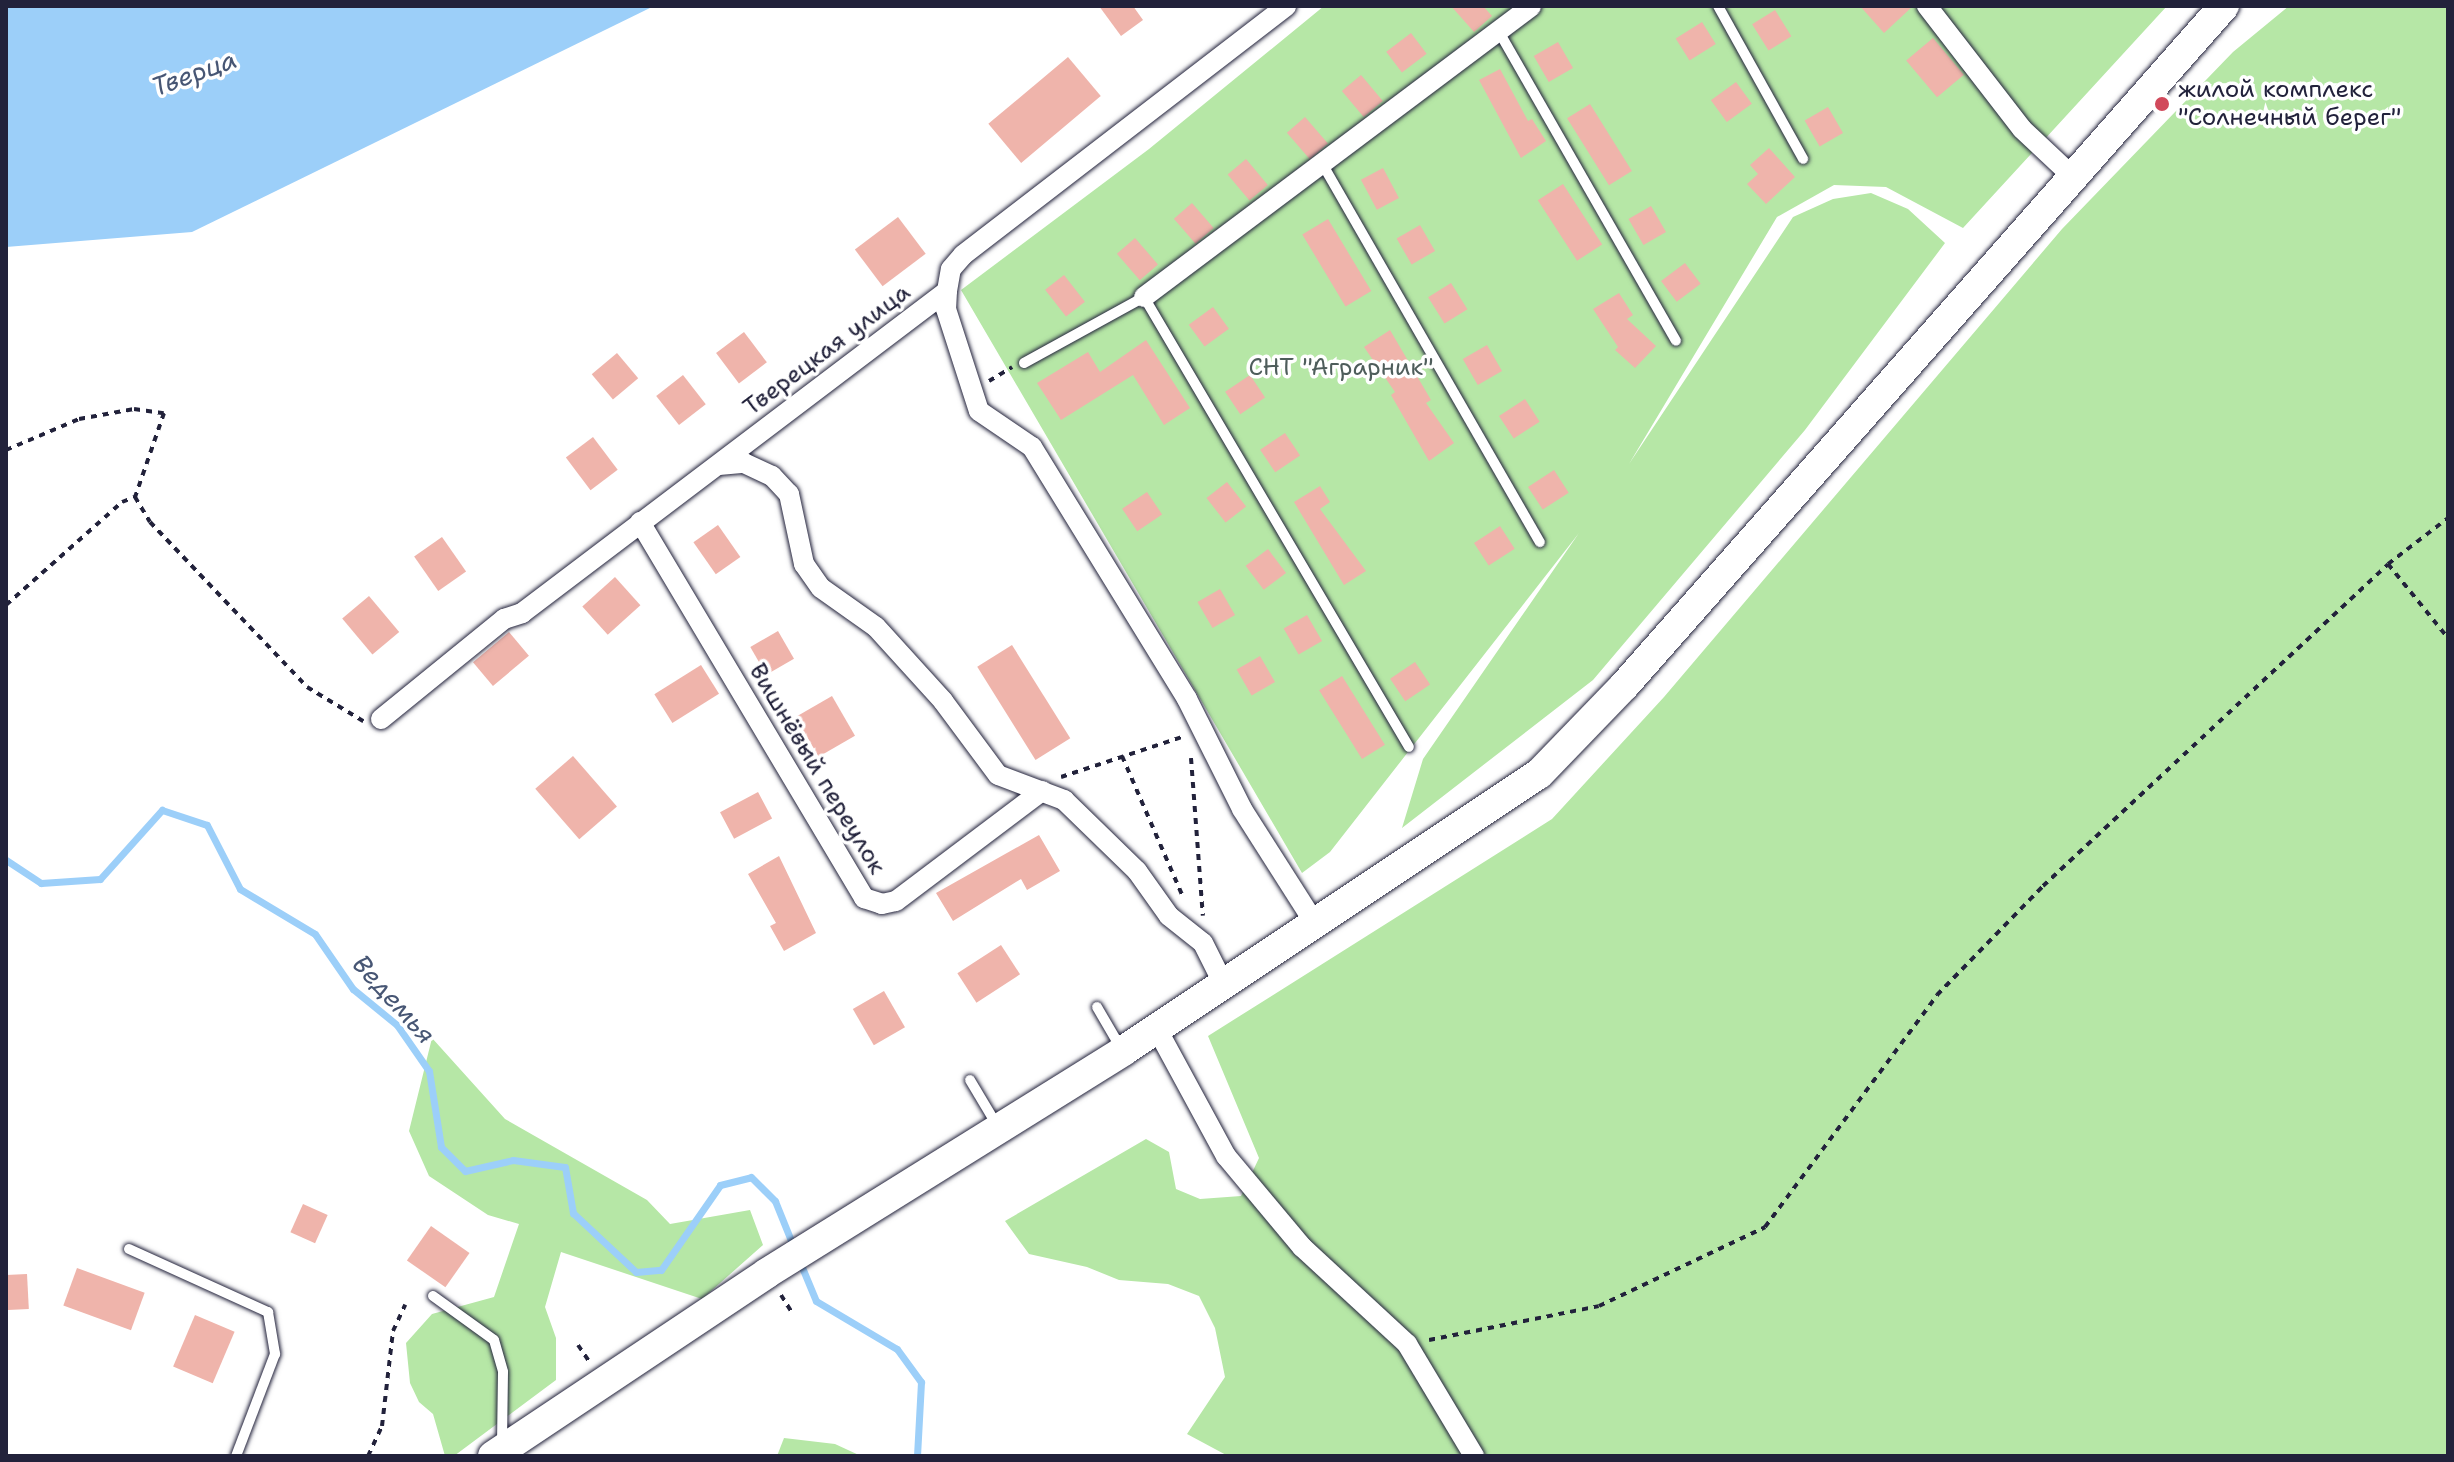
<!DOCTYPE html>
<html>
<head>
<meta charset="utf-8">
<style>
	body { margin:0 }
	#map { position:relative; width:2454px; height:1462px; overflow:hidden; background:#fff; font-family:"Shantell Sans",sans-serif }
	div>[style] { position:absolute }
	[style*='--x'] { left:calc(var(--x)*1px); top:calc(var(--y)*1px); width:calc(var(--w)*1px); rotate:calc(var(--a)*1deg) }
	.green>* { inset:0; background:#b6e7a6 }
	.water>* { inset:0; background:#9ccff9 }
	.stream>* { height:7px; margin:-3.5px; padding:0 3.5px; transform-origin:3.5px; border-radius:3.5px; background:#9ccff9 }
	.building>* { inset:0; background:#efb4ab; transform-origin:0 0 }
	.path>* { height:4px; margin-top:-2px; transform-origin:0; background:repeating-linear-gradient(90deg,#22223b 0 6px,transparent 0 12px) }
	.roads { filter:drop-shadow(0 0 2px #22223b) drop-shadow(0 0 2px #22223b) }
	.service>* { height:10px; margin:-5px; padding:0 5px; transform-origin:5px; border-radius:5px; background:#fff }
	.minor>* { height:20px; margin:-10px; padding:0 10px; transform-origin:10px; border-radius:10px; background:#fff }
	.secondary>* { height:30px; margin:-15px; padding:0 15px; transform-origin:15px; border-radius:15px; background:#fff }
	.dots>* { width:22px; height:22px; translate:-50% -50%; box-sizing:border-box; border:4px solid #fff; border-radius:50% }
	span { translate:-50% -50%; white-space:nowrap; text-align:center; line-height:1.15; -webkit-text-stroke:7px #fff; paint-order:stroke }
	.poi-label { font-size:24px; color:#22223b }
	.left { translate:0 -50%; text-align:left }
	.street-label { font-size:24px; color:#22223b }
	.park-label { font-size:24px; color:#4e5d5b }
	.water-label { font-size:26px; color:#475674; font-style:italic }
	.frame { position:absolute; inset:0; border:8px solid #22223b; pointer-events:none }
</style>
</head>
<body>
<div id="map">
	<div class="green">
		<i style="clip-path:polygon(1324px 6px,2167px 6px,1963px 228px,1886px 187px,1834px 185px,1777px 217px,1629px 464px,1793px 217px,1833px 199px,1871px 193px,1908px 209px,1945px 243px,1805px 430px,1593px 680px,1402px 828px,1423px 759px,1579px 533px,1330px 852px,1302px 873px,961px 290px,1149px 149px)"></i>
		<i style="clip-path:polygon(2289px 6px,2448px 6px,2448px 1456px,1228px 1456px,1187px 1434px,1225px 1377px,1215px 1328px,1199px 1296px,1168px 1284px,1119px 1280px,1087px 1267px,1029px 1254px,1005px 1221px,1146px 1139px,1169px 1152px,1176px 1189px,1200px 1199px,1241px 1196px,1259px 1158px,1208px 1036px,1552px 819px,1664px 697px,2062px 229px,2233px 52px)"></i>
		<i style="clip-path:polygon(432px 1038px,505px 1119px,647px 1200px,670px 1224px,750px 1210px,763px 1245px,702px 1299px,561px 1252px,545px 1307px,556px 1338px,556px 1380px,454px 1456px,445px 1456px,433px 1414px,419px 1402px,410px 1383px,406px 1343px,432px 1314px,494px 1297px,519px 1224px,488px 1215px,429px 1176px,409px 1131px)"></i>
		<i style="clip-path:polygon(784px 1438px,835px 1444px,861px 1456px,777px 1456px)"></i>
	</div>
	<div class="water">
		<i style="clip-path:polygon(6px 6px,654px 6px,192px 232px,6px 247px)"></i>
	</div>
	<div class="stream">
		<i style="--x:6;--y:860;--w:42;--a:33.3"></i>
		<i style="--x:41;--y:883;--w:59;--a:-3.9"></i>
		<i style="--x:100;--y:879;--w:93;--a:-48.1"></i>
		<i style="--x:162;--y:810;--w:47;--a:18.4"></i>
		<i style="--x:207;--y:825;--w:72;--a:62.7"></i>
		<i style="--x:240;--y:889;--w:87;--a:31"></i>
		<i style="--x:315;--y:934;--w:67;--a:55.4"></i>
		<i style="--x:353;--y:989;--w:57;--a:39.3"></i>
		<i style="--x:397;--y:1025;--w:56;--a:55.2"></i>
		<i style="--x:429;--y:1071;--w:77;--a:81"></i>
		<i style="--x:441;--y:1147;--w:34;--a:45"></i>
		<i style="--x:465;--y:1171;--w:49;--a:-12.9"></i>
		<i style="--x:513;--y:1160;--w:52;--a:7.7"></i>
		<i style="--x:565;--y:1167;--w:47;--a:80.1"></i>
		<i style="--x:573;--y:1213;--w:86;--a:43.1"></i>
		<i style="--x:636;--y:1272;--w:25;--a:-5"></i>
		<i style="--x:661;--y:1270;--w:103;--a:-55.2"></i>
		<i style="--x:720;--y:1185;--w:32;--a:-14"></i>
		<i style="--x:751;--y:1177;--w:34;--a:45"></i>
		<i style="--x:775;--y:1201;--w:51;--a:68"></i>
		<i style="--x:799;--y:1260;--w:44;--a:67.5"></i>
		<i style="--x:816;--y:1301;--w:94;--a:30.7"></i>
		<i style="--x:897;--y:1349;--w:41;--a:54"></i>
		<i style="--x:921;--y:1382;--w:74;--a:93.1"></i>
	</div>
	<div class="building">
		<i style="clip-path:polygon(1099px 6px,1133px 6px,1143px 20px,1121px 36px)"></i>
		<i style="clip-path:polygon(1451px 6px,1483px 6px,1492px 16px,1474px 32px)"></i>
		<i style="clip-path:polygon(1860px 6px,1913px 6px,1884px 33px)"></i>
		<i style="left:1775px;top:10px;width:31px;height:27px;rotate:58deg"></i>
		<i style="left:1702px;top:22px;width:26px;height:31px;rotate:58deg"></i>
		<i style="left:1411px;top:33px;width:26px;height:31px;rotate:53deg"></i>
		<i style="left:1933px;top:38px;width:48px;height:35px;rotate:50deg"></i>
		<i style="left:1558px;top:42px;width:30px;height:28px;rotate:60deg"></i>
		<i style="left:1068px;top:57px;width:51px;height:104px;rotate:50deg"></i>
		<i style="clip-path:polygon(1500px 69px,1528px 121px,1532px 119px,1546px 141px,1521px 158px,1479px 80px)"></i>
		<i style="left:1361px;top:75px;width:34px;height:25px;rotate:50deg"></i>
		<i style="left:1736px;top:82px;width:27px;height:31px;rotate:54deg"></i>
		<i style="left:1590px;top:104px;width:79px;height:27px;rotate:58deg"></i>
		<i style="left:1828px;top:107px;width:30px;height:27px;rotate:60deg"></i>
		<i style="left:1305px;top:117px;width:35px;height:24px;rotate:49deg"></i>
		<i style="clip-path:polygon(1769px 148px,1795px 177px,1766px 204px,1747px 184px,1758px 174px,1750px 165px)"></i>
		<i style="left:1246px;top:159px;width:34px;height:24px;rotate:50deg"></i>
		<i style="left:1383px;top:168px;width:34px;height:25px;rotate:62deg"></i>
		<i style="left:1563px;top:184px;width:72px;height:30px;rotate:57deg"></i>
		<i style="left:1192px;top:203px;width:33px;height:24px;rotate:49deg"></i>
		<i style="left:1651px;top:206px;width:30px;height:26px;rotate:60deg"></i>
		<i style="left:898px;top:217px;width:46px;height:54px;rotate:53deg"></i>
		<i style="left:1328px;top:219px;width:84px;height:30px;rotate:59deg"></i>
		<i style="left:1420px;top:225px;width:30px;height:27px;rotate:60deg"></i>
		<i style="left:1135px;top:238px;width:35px;height:24px;rotate:49deg"></i>
		<i style="left:1685px;top:263px;width:26px;height:30px;rotate:53deg"></i>
		<i style="left:1064px;top:275px;width:34px;height:24px;rotate:52deg"></i>
		<i style="left:1451px;top:283px;width:31px;height:27px;rotate:58deg"></i>
		<i style="clip-path:polygon(1619px 293px,1633px 315px,1627px 319px,1656px 346px,1635px 368px,1615px 350px,1618px 347px,1593px 309px)"></i>
		<i style="left:1213px;top:307px;width:27px;height:30px;rotate:54deg"></i>
		<i style="clip-path:polygon(1390px 330px,1431px 400px,1426px 403px,1454px 443px,1429px 461px,1391px 395px,1395px 392px,1364px 347px)"></i>
		<i style="left:744px;top:332px;width:38px;height:35px;rotate:53deg"></i>
		<i style="clip-path:polygon(1146px 340px,1190px 408px,1164px 425px,1133px 375px,1061px 420px,1037px 383px,1088px 352px,1100px 372px)"></i>
		<i style="left:1487px;top:345px;width:30px;height:28px;rotate:60deg"></i>
		<i style="left:617px;top:353px;width:33px;height:33px;rotate:50deg"></i>
		<i style="left:683px;top:375px;width:37px;height:34px;rotate:52deg"></i>
		<i style="left:1250px;top:375px;width:27px;height:30px;rotate:56deg"></i>
		<i style="left:1525px;top:399px;width:27px;height:31px;rotate:57deg"></i>
		<i style="left:1285px;top:433px;width:27px;height:30px;rotate:56deg"></i>
		<i style="left:593px;top:437px;width:41px;height:34px;rotate:53deg"></i>
		<i style="left:1554px;top:470px;width:27px;height:31px;rotate:57deg"></i>
		<i style="left:1227px;top:482px;width:31px;height:26px;rotate:52deg"></i>
		<i style="clip-path:polygon(1320px 486px,1330px 502px,1320px 509px,1366px 571px,1344px 585px,1294px 502px)"></i>
		<i style="left:1147px;top:492px;width:27px;height:30px;rotate:56deg"></i>
		<i style="left:718px;top:525px;width:39px;height:30px;rotate:55deg"></i>
		<i style="left:1500px;top:526px;width:27px;height:31px;rotate:57deg"></i>
		<i style="left:442px;top:537px;width:42px;height:34px;rotate:55deg"></i>
		<i style="left:1268px;top:549px;width:30px;height:28px;rotate:53deg"></i>
		<i style="left:615px;top:577px;width:38px;height:44px;rotate:48deg"></i>
		<i style="left:1220px;top:589px;width:30px;height:26px;rotate:60deg"></i>
		<i style="left:369px;top:596px;width:47px;height:35px;rotate:50deg"></i>
		<i style="left:1307px;top:615px;width:30px;height:27px;rotate:60deg"></i>
		<i style="left:778px;top:631px;width:32px;height:32px;rotate:60deg"></i>
		<i style="left:509px;top:632px;width:31px;height:47px;rotate:50deg"></i>
		<i style="left:1012px;top:645px;width:110px;height:41px;rotate:58deg"></i>
		<i style="left:1260px;top:656px;width:30px;height:27px;rotate:60deg"></i>
		<i style="left:1415px;top:662px;width:27px;height:30px;rotate:56deg"></i>
		<i style="left:701px;top:665px;width:34px;height:55px;rotate:58deg"></i>
		<i style="left:1342px;top:676px;width:81px;height:27px;rotate:58deg"></i>
		<i style="left:832px;top:696px;width:46px;height:42px;rotate:60deg"></i>
		<i style="left:573px;top:756px;width:67px;height:50px;rotate:49deg"></i>
		<i style="left:758px;top:792px;width:30px;height:43px;rotate:62deg"></i>
		<i style="clip-path:polygon(1039px 835px,1060px 871px,1027px 890px,1021px 879px,953px 921px,936px 893px)"></i>
		<i style="clip-path:polygon(779px 856px,816px 933px,784px 951px,770px 926px,776px 923px,748px 874px)"></i>
		<i style="left:1001px;top:945px;width:35px;height:52px;rotate:57deg"></i>
		<i style="left:884px;top:991px;width:42px;height:36px;rotate:60deg"></i>
		<i style="left:303px;top:1204px;width:27px;height:31px;rotate:24deg"></i>
		<i style="left:431px;top:1226px;width:47px;height:42px;rotate:35deg"></i>
		<i style="left:77px;top:1268px;width:72px;height:40px;rotate:20deg"></i>
		<i style="left:27px;top:1274px;width:35px;height:21px;rotate:87deg"></i>
		<i style="left:195px;top:1315px;width:43px;height:56px;rotate:23deg"></i>
	</div>
	<div class="path">
		<i style="--x:989;--y:381;--w:27;--a:-31"></i>
		<i style="--x:6;--y:450;--w:79;--a:-23"></i>
		<i style="--x:79;--y:419;--w:56;--a:-10.3"></i>
		<i style="--x:134;--y:409;--w:30;--a:8"></i>
		<i style="--x:164;--y:413;--w:89;--a:109"></i>
		<i style="--x:135;--y:497;--w:29;--a:59"></i>
		<i style="--x:150;--y:522;--w:228;--a:46.4"></i>
		<i style="--x:307;--y:687;--w:66;--a:31.3"></i>
		<i style="--x:2388;--y:564;--w:95;--a:51"></i>
		<i style="--x:6;--y:605;--w:155;--a:-41.6"></i>
		<i style="--x:122;--y:502;--w:14;--a:-21"></i>
		<i style="--x:1122;--y:756;--w:154;--a:66.6"></i>
		<i style="--x:1191;--y:758;--w:158;--a:85.7"></i>
		<i style="--x:1061;--y:777;--w:127;--a:-18.3"></i>
		<i style="--x:781;--y:1295;--w:22;--a:58"></i>
		<i style="--x:1429;--y:1340;--w:173;--a:-11.3"></i>
		<i style="--x:1599;--y:1306;--w:184;--a:-25.4"></i>
		<i style="--x:1765;--y:1227;--w:289;--a:-53.4"></i>
		<i style="--x:1937;--y:995;--w:152;--a:-45.8"></i>
		<i style="--x:2043;--y:886;--w:472;--a:-43"></i>
		<i style="--x:2388;--y:564;--w:76;--a:-37.5"></i>
		<i style="--x:578;--y:1345;--w:22;--a:56"></i>
		<i style="--x:368;--y:1456;--w:33;--a:-65"></i>
		<i style="--x:382;--y:1426;--w:96;--a:-83.4"></i>
		<i style="--x:393;--y:1331;--w:29;--a:-65"></i>
	</div>
	<div class="roads">
		<div class="service">
			<i style="--x:1718;--y:6;--w:175;--a:60.9"></i>
			<i style="--x:1498;--y:30;--w:358;--a:60.2"></i>
			<i style="--x:1323;--y:165;--w:435;--a:60.1"></i>
			<i style="--x:1024;--y:363;--w:137;--a:-28.8"></i>
			<i style="--x:1144;--y:297;--w:522;--a:59.51"></i>
			<i style="--x:1097;--y:1007;--w:50;--a:59.8"></i>
			<i style="--x:970;--y:1080;--w:55;--a:59.2"></i>
			<i style="--x:129;--y:1249;--w:153;--a:24.4"></i>
			<i style="--x:268;--y:1312;--w:43;--a:80.5"></i>
			<i style="--x:275;--y:1354;--w:109;--a:110.9"></i>
			<i style="--x:433;--y:1296;--w:75;--a:35.8"></i>
			<i style="--x:494;--y:1340;--w:33;--a:74"></i>
			<i style="--x:503;--y:1372;--w:73;--a:90.8"></i>
		</div>
		<div class="minor">
			<i style="--x:1927;--y:6;--w:155;--a:52.3"></i>
			<i style="--x:2022;--y:129;--w:69;--a:43.2"></i>
			<i style="--x:947;--y:291;--w:18;--a:93"></i>
			<i style="--x:946;--y:309;--w:107;--a:72.1"></i>
			<i style="--x:979;--y:411;--w:64;--a:34.2"></i>
			<i style="--x:1032;--y:447;--w:296;--a:58.4"></i>
			<i style="--x:1187;--y:699;--w:123;--a:63.4"></i>
			<i style="--x:1242;--y:809;--w:138;--a:57.5"></i>
			<i style="--x:1144;--y:297;--w:484;--a:-36.9"></i>
			<i style="--x:719;--y:465;--w:25;--a:-5"></i>
			<i style="--x:744;--y:463;--w:31;--a:25"></i>
			<i style="--x:772;--y:476;--w:25;--a:47"></i>
			<i style="--x:789;--y:494;--w:72;--a:77.9"></i>
			<i style="--x:804;--y:564;--w:29;--a:55"></i>
			<i style="--x:821;--y:588;--w:67;--a:35.3"></i>
			<i style="--x:876;--y:627;--w:100;--a:47.8"></i>
			<i style="--x:943;--y:701;--w:92;--a:53.4"></i>
			<i style="--x:998;--y:775;--w:71;--a:20.7"></i>
			<i style="--x:1064;--y:800;--w:102;--a:44.2"></i>
			<i style="--x:1137;--y:871;--w:55;--a:54.6"></i>
			<i style="--x:1169;--y:916;--w:43;--a:38.5"></i>
			<i style="--x:1203;--y:943;--w:47;--a:63.4"></i>
			<i style="--x:640;--y:522;--w:438;--a:59.2"></i>
			<i style="--x:864;--y:898;--w:19;--a:18"></i>
			<i style="--x:882;--y:904;--w:14;--a:-12"></i>
			<i style="--x:896;--y:901;--w:183;--a:-37"></i>
			<i style="--x:381;--y:719;--w:159;--a:-39.1"></i>
			<i style="--x:504;--y:619;--w:19;--a:-18"></i>
			<i style="--x:522;--y:613;--w:533;--a:-37.15"></i>
			<i style="--x:947;--y:291;--w:22;--a:-80"></i>
			<i style="--x:951;--y:269;--w:18;--a:-49"></i>
			<i style="--x:963;--y:255;--w:408;--a:-37.6"></i>
			<i style="--x:1157;--y:1029;--w:145;--a:61.5"></i>
			<i style="--x:1226;--y:1156;--w:119;--a:50.1"></i>
			<i style="--x:1302;--y:1247;--w:143;--a:42.7"></i>
			<i style="--x:1407;--y:1344;--w:131;--a:59.1"></i>
		</div>
		<div class="secondary">
			<i style="--x:493;--y:1456;--w:329;--a:-33.7"></i>
			<i style="--x:767;--y:1273;--w:420;--a:-31.9"></i>
			<i style="--x:1123;--y:1051;--w:500;--a:-33.7"></i>
			<i style="--x:1539;--y:774;--w:122;--a:-46"></i>
			<i style="--x:1624;--y:686;--w:907;--a:-48.58"></i>
		</div>
	</div>
	<div class="dots">
		<i style="left:2162px;top:104px;background:#d1495b"></i>
	</div>
	<div class="poi-label">
		<span class="left" style="left:2178px;top:104px">жилой комплекс<br>"Солнечный берег"</span>
	</div>
	<div class="street-label">
		<span style="left:827px;top:350px;rotate:-37deg">Тверецкая улица</span>
		<span style="left:817px;top:769px;rotate:59deg">Вишнёвый переулок</span>
	</div>
	<div class="park-label">
		<span style="left:1341px;top:368px">СНТ "Аграрник"</span>
	</div>
	<div class="water-label">
		<span style="left:194px;top:73px;rotate:-20deg">Тверца</span>
		<span style="left:394px;top:999px;rotate:48deg">Ведемья</span>
	</div>
	<div class="frame"></div>
</div>
</body>
</html>
